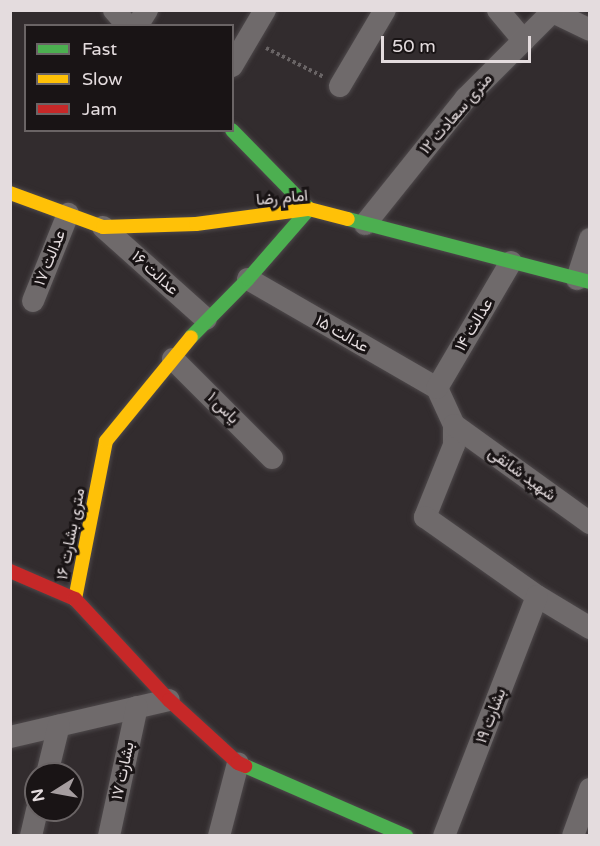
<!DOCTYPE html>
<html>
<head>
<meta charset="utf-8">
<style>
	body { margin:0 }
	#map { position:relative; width:600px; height:846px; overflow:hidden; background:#322c2e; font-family:"Varela Round",Vazirmatn,sans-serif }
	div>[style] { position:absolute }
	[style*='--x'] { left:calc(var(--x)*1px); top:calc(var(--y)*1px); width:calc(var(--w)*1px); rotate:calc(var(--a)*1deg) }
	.path>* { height:4px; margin-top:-2px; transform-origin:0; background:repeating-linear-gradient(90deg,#696465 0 3px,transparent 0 6px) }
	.roads { filter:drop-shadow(0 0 2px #4e494b) drop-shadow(0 0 2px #4e494b) }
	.street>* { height:22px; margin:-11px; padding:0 11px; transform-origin:11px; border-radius:11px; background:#6f6a6b }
	.fast>* { height:14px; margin:-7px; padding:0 7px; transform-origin:7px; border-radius:7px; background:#4caf50 }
	.slow>* { height:14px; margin:-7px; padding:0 7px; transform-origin:7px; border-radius:7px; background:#ffc107 }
	.jam>* { height:14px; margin:-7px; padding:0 7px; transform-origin:7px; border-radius:7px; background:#c62828 }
	span { translate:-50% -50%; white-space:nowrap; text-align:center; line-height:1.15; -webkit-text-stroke:6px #191415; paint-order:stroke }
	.street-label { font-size:16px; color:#e4dcde }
	.frame { position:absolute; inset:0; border:12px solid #e4dcde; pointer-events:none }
	.legend { position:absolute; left:24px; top:24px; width:210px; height:108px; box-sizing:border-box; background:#191415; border:2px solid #6a6465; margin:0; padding:8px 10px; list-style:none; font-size:18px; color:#e4dcde }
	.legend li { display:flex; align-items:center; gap:12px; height:30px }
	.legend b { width:30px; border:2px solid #6a6465 }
	.north { position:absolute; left:24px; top:762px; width:60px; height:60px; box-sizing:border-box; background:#191415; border:2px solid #6a6465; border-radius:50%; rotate:259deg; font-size:16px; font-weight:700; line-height:24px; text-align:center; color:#e4dcde }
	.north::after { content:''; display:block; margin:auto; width:21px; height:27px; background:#a69ea0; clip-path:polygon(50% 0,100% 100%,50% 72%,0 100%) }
	.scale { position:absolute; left:381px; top:36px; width:150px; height:27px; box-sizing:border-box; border:3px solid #e4dcde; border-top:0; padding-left:8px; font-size:18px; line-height:21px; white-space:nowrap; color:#e4dcde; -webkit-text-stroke:4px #191415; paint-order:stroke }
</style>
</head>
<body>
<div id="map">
	<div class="path">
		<i style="--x:266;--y:48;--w:65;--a:26.6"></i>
	</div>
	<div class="roads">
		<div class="street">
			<i style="--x:114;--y:10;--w:21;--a:49"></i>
			<i style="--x:498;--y:10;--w:40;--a:50"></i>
			<i style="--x:553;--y:12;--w:41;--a:25.9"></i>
			<i style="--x:137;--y:26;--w:19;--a:-58"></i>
			<i style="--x:232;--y:66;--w:65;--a:-59.5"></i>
			<i style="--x:340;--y:86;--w:88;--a:-59.4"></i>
			<i style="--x:365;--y:224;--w:161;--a:-51.3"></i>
			<i style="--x:466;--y:98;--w:124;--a:-45"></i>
			<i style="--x:103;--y:227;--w:138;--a:41.8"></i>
			<i style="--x:248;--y:279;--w:218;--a:30"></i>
			<i style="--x:577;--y:279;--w:42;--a:-72"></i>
			<i style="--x:33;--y:301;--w:94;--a:-68.1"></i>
			<i style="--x:173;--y:359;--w:140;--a:45"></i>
			<i style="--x:437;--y:388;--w:41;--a:65.3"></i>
			<i style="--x:454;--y:425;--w:20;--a:90"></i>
			<i style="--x:454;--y:445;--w:78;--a:111.9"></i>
			<i style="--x:425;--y:517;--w:137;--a:35.2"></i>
			<i style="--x:537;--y:596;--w:62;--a:31.1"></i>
			<i style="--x:437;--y:388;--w:146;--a:-59.6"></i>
			<i style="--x:454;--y:425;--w:168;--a:35.8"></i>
			<i style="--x:10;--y:737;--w:163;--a:-13.1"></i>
			<i style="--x:47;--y:774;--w:50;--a:-76.2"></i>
			<i style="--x:31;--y:836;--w:27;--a:-77"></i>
			<i style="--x:109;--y:836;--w:132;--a:-77.8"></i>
			<i style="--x:219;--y:836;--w:75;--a:-75.4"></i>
			<i style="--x:444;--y:836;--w:257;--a:-68.8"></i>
			<i style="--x:573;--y:836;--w:50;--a:-70.1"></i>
		</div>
		<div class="fast">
			<i style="--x:348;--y:219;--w:250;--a:14.6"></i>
			<i style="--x:191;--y:337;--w:81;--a:-45.5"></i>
			<i style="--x:248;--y:279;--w:93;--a:-48.9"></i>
			<i style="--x:309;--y:209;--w:110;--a:-134.3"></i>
			<i style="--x:245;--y:766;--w:176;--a:23.5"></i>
		</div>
		<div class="slow">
			<i style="--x:10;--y:193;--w:99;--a:20.1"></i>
			<i style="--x:103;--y:227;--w:93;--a:-1.8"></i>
			<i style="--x:196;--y:224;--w:114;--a:-7.6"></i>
			<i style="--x:309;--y:209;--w:40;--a:14.4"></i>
			<i style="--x:75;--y:599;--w:161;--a:-78.9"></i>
			<i style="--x:106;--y:441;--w:134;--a:-50.7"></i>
		</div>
		<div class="jam">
			<i style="--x:10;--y:571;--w:71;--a:23.3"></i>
			<i style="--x:75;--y:599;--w:138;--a:47.1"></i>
			<i style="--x:169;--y:700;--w:93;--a:42.4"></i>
			<i style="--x:238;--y:763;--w:8;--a:23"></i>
		</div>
	</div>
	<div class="street-label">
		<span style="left:456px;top:114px;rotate:-49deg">۱۲ متری سعادت</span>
		<span style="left:282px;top:198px;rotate:-5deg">امام رضا</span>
		<span style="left:50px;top:258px;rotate:-68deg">عدالت ۱۷</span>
		<span style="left:155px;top:273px;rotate:42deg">عدالت ۱۶</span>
		<span style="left:474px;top:325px;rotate:-59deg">عدالت ۱۴</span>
		<span style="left:342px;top:334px;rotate:30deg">عدالت ۱۵</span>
		<span style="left:223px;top:408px;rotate:45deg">یاس ۱</span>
		<span style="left:522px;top:474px;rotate:36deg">شهید شانقی</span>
		<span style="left:71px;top:534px;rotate:-79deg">۱۶ متری بشارت</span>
		<span style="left:491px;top:716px;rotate:-69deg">بشارت ۱۹</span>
		<span style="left:123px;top:771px;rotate:-78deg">بشارت ۱۷</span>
	</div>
	<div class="frame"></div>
	<ul class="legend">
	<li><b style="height:8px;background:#4caf50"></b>Fast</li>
	<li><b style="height:8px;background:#ffc107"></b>Slow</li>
	<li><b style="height:8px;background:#c62828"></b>Jam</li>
	</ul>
	<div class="north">N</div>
	<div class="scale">50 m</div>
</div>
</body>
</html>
